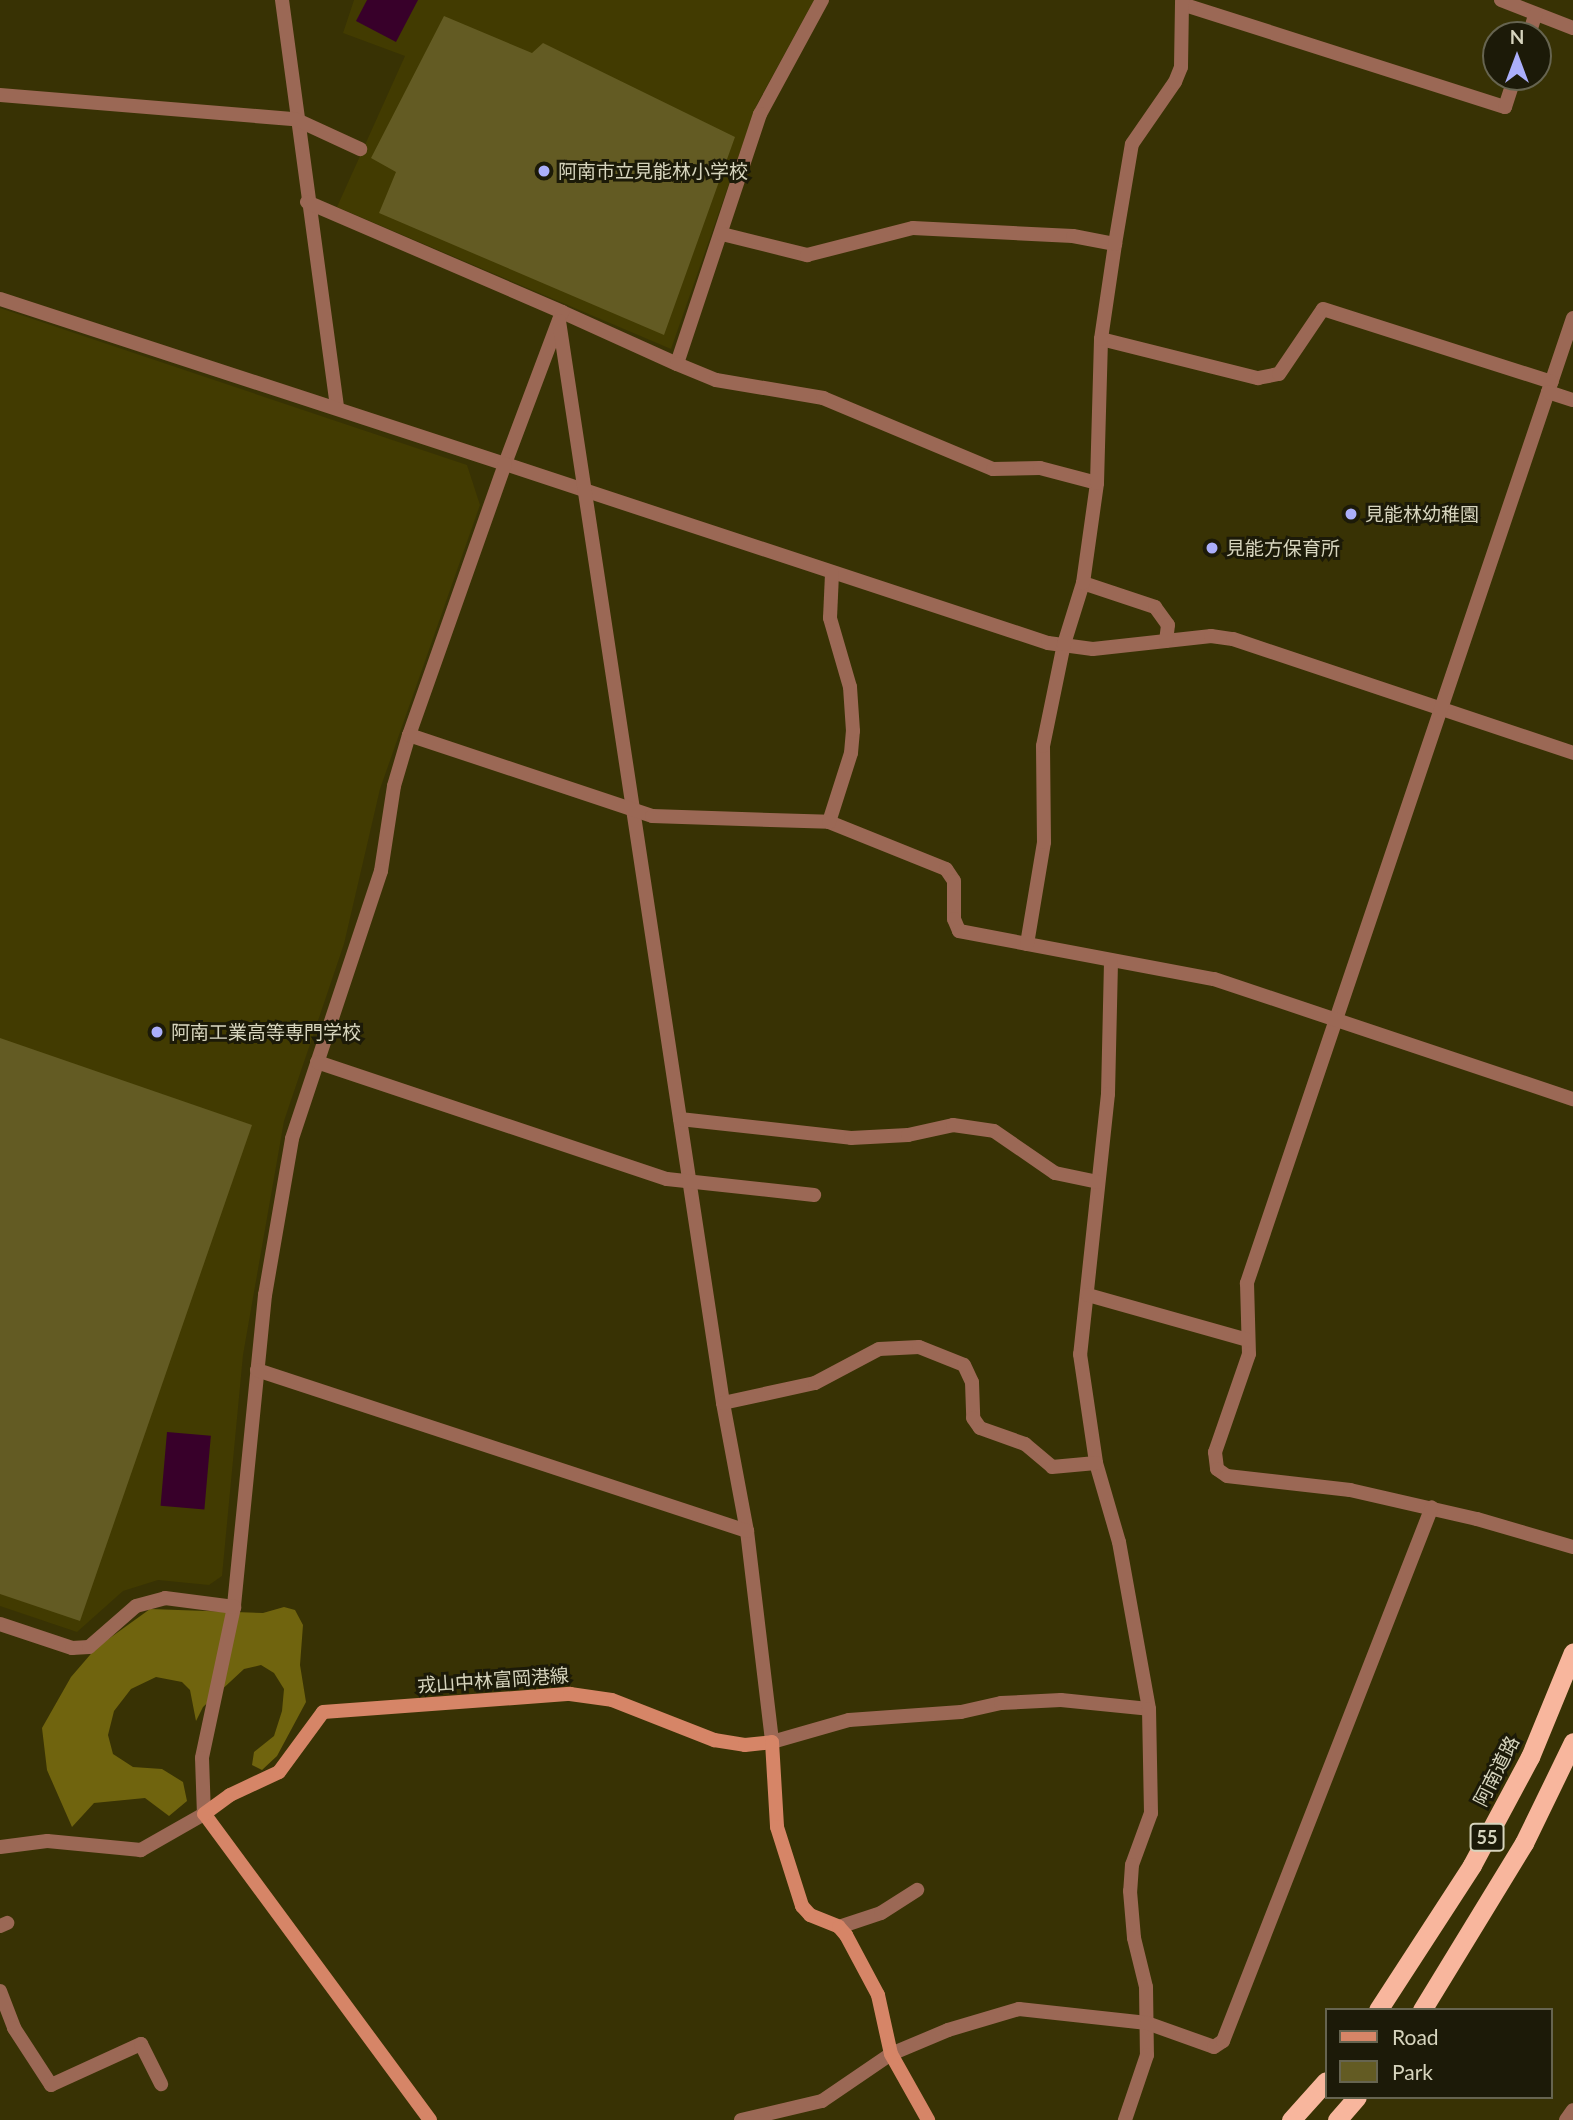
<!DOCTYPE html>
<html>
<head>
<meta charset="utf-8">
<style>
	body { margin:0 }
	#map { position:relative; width:1573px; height:2120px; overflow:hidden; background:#383204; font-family:Lato,"Noto Sans JP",sans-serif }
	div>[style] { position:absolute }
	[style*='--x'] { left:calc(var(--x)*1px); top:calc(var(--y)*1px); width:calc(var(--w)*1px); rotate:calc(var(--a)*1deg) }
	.built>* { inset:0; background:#423b01 }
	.green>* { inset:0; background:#635b23 }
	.forest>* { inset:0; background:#70640e }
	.water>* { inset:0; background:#38002a; transform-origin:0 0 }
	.minor>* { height:14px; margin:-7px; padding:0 7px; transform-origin:7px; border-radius:7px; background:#9b6855 }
	.secondary>* { height:14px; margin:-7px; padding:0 7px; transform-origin:7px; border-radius:7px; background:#d68567 }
	.trunk>* { height:19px; margin:-9.5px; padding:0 9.5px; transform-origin:9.5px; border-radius:9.5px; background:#f8b69d }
	.dots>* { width:19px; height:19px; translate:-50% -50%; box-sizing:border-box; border:4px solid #1c1a08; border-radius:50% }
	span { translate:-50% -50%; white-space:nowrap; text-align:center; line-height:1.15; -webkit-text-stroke:6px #1c1a08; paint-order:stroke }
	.shield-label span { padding:2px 5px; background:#1c1a08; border:2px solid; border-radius:5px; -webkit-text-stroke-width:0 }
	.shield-label { font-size:18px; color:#d6d4bd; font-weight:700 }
	.poi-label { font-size:19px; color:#d6d4bd }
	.left { translate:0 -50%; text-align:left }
	.street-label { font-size:19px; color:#d6d4bd }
	.legend { position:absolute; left:1325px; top:2008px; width:228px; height:91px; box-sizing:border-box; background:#1c1a08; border:2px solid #666450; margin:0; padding:9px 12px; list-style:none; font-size:21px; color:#d6d4bd }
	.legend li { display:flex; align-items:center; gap:14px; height:35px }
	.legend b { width:35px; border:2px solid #666450 }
	.north { position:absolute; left:1482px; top:21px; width:70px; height:70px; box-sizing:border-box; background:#1c1a08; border:2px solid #666450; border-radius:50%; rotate:0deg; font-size:19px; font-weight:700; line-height:28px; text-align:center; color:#d6d4bd }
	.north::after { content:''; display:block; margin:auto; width:24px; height:32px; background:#abaffb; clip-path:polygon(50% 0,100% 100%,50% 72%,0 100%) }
</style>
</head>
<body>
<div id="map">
	<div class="built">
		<i style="clip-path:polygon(354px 0,814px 0,757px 104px,671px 349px,337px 207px,405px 56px,343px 33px)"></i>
		<i style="clip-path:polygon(0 308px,467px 465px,480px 505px,380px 789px,344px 944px,284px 1121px,243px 1355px,222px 1576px,209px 1585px,158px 1580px,123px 1591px,77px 1632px,0 1606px)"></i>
	</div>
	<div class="green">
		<i style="clip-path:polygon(444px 16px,532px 53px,543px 43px,735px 137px,664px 335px,379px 213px,396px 172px,371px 158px)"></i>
		<i style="clip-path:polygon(0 1038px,252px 1125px,80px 1621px,0 1594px)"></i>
	</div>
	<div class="forest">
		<i style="clip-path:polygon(284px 1607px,295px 1610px,303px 1625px,300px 1665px,306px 1702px,277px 1756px,262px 1770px,252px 1765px,254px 1752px,274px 1736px,282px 1711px,284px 1689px,274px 1673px,261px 1665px,244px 1669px,203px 1707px,196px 1721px,190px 1690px,182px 1682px,156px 1677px,131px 1689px,114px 1711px,108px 1735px,113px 1754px,133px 1767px,162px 1769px,183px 1782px,187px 1801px,169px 1816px,145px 1798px,94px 1803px,72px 1827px,47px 1770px,42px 1728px,71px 1677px,96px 1648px,150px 1609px,263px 1613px)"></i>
	</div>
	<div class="water">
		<i style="clip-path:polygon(367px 0,418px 0,396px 42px,356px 21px)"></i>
		<i style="left:167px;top:1432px;width:44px;height:74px;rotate:5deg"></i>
	</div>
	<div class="minor">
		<i style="--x:282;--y:0;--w:411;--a:82.3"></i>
		<i style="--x:822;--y:0;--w:130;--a:118.5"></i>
		<i style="--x:760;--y:114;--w:263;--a:108.4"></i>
		<i style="--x:677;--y:364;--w:126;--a:-155.7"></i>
		<i style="--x:562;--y:312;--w:162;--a:110.6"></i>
		<i style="--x:505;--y:464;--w:572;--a:18.24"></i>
		<i style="--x:1048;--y:643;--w:45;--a:7.6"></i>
		<i style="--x:1093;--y:649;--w:119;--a:-6.3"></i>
		<i style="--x:1211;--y:636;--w:22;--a:8"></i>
		<i style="--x:1233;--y:639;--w:359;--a:18.5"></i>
		<i style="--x:1501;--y:0;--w:77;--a:21.3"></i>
		<i style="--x:1182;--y:4;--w:339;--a:17.7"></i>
		<i style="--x:1505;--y:107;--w:32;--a:-72"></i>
		<i style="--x:1529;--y:35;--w:21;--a:-73"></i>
		<i style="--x:0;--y:95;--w:296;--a:4.7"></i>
		<i style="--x:295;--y:119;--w:72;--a:24.8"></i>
		<i style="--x:307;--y:202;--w:278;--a:23.3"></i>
		<i style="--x:722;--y:234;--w:88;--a:13.9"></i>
		<i style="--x:807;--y:255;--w:109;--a:-14.3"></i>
		<i style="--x:913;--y:228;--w:160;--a:2.9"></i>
		<i style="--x:1073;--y:236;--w:43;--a:10.8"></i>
		<i style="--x:0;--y:299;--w:531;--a:18.09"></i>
		<i style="--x:505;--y:464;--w:288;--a:109.5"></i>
		<i style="--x:409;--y:735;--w:53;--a:106.4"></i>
		<i style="--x:394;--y:786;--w:86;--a:98.7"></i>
		<i style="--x:381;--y:871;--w:282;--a:108.4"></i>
		<i style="--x:292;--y:1139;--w:158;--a:99.8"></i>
		<i style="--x:265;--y:1295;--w:314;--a:95.7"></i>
		<i style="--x:234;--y:1607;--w:154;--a:102"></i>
		<i style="--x:202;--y:1758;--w:56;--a:88"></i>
		<i style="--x:204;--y:1814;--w:73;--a:150.3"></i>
		<i style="--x:141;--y:1850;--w:94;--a:-174.5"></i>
		<i style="--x:47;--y:1841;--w:47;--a:172.7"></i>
		<i style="--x:1573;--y:318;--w:1019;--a:108.67"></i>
		<i style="--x:1247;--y:1283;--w:71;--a:88.4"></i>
		<i style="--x:1249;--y:1354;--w:104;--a:109.1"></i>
		<i style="--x:1215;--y:1452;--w:17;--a:83"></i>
		<i style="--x:1217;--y:1469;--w:12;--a:35"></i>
		<i style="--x:1227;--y:1476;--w:124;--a:6.5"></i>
		<i style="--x:1350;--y:1490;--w:130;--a:12.9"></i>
		<i style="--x:1477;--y:1519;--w:100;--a:16.3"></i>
		<i style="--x:559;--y:321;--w:1094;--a:81.38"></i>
		<i style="--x:723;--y:1403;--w:130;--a:79.4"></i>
		<i style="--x:747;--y:1531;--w:212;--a:83.2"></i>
		<i style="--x:772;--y:1742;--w:80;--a:-15.9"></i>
		<i style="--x:849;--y:1720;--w:112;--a:-4.1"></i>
		<i style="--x:961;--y:1712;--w:41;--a:-12.7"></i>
		<i style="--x:1001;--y:1703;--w:60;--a:-2.9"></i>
		<i style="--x:1061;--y:1700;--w:88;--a:5.8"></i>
		<i style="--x:1101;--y:339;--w:162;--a:14"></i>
		<i style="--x:1258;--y:378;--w:21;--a:-11"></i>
		<i style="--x:1279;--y:374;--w:78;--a:-55.9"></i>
		<i style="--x:1323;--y:309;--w:240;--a:17.7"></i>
		<i style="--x:677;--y:364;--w:42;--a:22.3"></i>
		<i style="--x:716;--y:380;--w:109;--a:9.5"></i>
		<i style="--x:823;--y:398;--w:184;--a:22.7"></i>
		<i style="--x:993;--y:469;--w:47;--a:-1.2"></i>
		<i style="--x:1040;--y:468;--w:59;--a:14.7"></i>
		<i style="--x:1548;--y:392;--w:26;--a:18"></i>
		<i style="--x:1083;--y:583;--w:76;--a:18.4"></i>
		<i style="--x:1155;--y:607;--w:22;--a:54"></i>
		<i style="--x:1168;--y:625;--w:16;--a:97"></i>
		<i style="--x:409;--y:735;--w:256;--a:18.4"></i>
		<i style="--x:652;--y:816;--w:177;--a:1.9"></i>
		<i style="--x:829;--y:822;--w:126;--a:21.9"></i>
		<i style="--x:946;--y:869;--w:14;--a:56"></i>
		<i style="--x:954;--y:881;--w:38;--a:90"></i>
		<i style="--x:954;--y:919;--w:13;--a:67"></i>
		<i style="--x:959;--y:931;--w:259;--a:10.7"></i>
		<i style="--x:1214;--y:979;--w:379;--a:18.5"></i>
		<i style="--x:829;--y:822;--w:72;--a:-72.3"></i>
		<i style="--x:851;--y:753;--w:22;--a:-85"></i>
		<i style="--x:853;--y:731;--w:44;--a:-93.9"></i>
		<i style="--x:850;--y:687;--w:72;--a:-106.2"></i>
		<i style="--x:830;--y:618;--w:44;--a:-87.4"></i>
		<i style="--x:1027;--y:944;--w:103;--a:-80.5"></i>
		<i style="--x:1044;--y:842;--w:96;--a:-90.6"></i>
		<i style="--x:1043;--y:746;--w:104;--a:-78.4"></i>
		<i style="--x:1064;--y:644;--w:64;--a:-72.7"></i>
		<i style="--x:1083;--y:583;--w:101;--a:-82"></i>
		<i style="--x:1097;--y:483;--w:144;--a:-88.4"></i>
		<i style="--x:1101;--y:339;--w:96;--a:-81.6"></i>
		<i style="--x:1115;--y:244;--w:101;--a:-80.4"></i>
		<i style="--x:1132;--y:144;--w:75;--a:-55.3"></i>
		<i style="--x:1175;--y:82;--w:16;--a:-68"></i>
		<i style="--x:1181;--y:67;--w:67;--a:-89.1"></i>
		<i style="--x:1111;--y:962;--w:132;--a:91.3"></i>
		<i style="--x:1108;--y:1094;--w:262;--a:96.1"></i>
		<i style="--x:1080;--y:1354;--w:110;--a:81.6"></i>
		<i style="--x:1096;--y:1463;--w:82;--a:73.8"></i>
		<i style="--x:1119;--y:1542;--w:170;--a:79.8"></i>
		<i style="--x:1149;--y:1709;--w:104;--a:88.9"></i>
		<i style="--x:1151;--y:1813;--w:55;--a:110.1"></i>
		<i style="--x:1132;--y:1865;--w:26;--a:94"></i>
		<i style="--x:1130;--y:1891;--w:47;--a:85.1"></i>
		<i style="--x:1134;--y:1938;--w:50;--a:76.2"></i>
		<i style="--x:1146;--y:1987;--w:68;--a:89.2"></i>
		<i style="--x:1147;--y:2055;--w:69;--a:108.7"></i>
		<i style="--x:317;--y:1062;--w:369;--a:18.5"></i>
		<i style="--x:667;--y:1179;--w:148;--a:6.2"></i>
		<i style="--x:680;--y:1119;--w:172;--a:6.3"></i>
		<i style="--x:851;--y:1138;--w:57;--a:-3"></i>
		<i style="--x:908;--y:1135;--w:46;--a:-12.5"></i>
		<i style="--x:953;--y:1125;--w:41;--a:8.3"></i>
		<i style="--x:994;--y:1131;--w:74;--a:34.5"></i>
		<i style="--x:1055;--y:1173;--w:44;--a:11.8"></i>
		<i style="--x:1088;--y:1295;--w:166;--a:15.7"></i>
		<i style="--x:257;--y:1370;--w:516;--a:18.19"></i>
		<i style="--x:723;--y:1403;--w:94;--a:-12.3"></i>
		<i style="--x:815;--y:1383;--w:72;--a:-28"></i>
		<i style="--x:879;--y:1349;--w:40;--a:-2.9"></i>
		<i style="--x:919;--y:1347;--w:48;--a:21.8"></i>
		<i style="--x:964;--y:1365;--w:19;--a:65"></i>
		<i style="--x:972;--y:1382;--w:36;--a:88"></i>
		<i style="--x:973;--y:1418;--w:12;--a:55"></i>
		<i style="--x:980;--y:1428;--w:48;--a:19.6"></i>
		<i style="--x:1025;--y:1444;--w:35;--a:40"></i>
		<i style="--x:1052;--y:1467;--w:44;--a:-5.2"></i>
		<i style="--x:0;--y:1624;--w:76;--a:18.4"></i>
		<i style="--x:72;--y:1648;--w:17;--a:-3"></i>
		<i style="--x:89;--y:1647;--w:62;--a:-41.1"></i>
		<i style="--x:136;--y:1606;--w:30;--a:-15"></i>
		<i style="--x:165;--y:1598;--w:70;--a:7.4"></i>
		<i style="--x:0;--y:1926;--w:8;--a:-23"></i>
		<i style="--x:839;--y:1927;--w:44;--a:-18.4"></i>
		<i style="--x:881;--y:1913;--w:43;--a:-32.6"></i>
		<i style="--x:0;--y:1991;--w:40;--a:69"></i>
		<i style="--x:14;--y:2028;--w:68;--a:57"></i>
		<i style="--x:51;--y:2085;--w:99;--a:-24.5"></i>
		<i style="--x:141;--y:2044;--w:45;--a:63.4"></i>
		<i style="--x:741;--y:2120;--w:83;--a:-13.2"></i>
		<i style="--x:822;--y:2101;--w:83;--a:-34.3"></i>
		<i style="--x:891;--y:2054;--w:62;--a:-22.8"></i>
		<i style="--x:948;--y:2030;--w:74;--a:-16.5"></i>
		<i style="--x:1019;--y:2009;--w:129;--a:6.2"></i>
		<i style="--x:1147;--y:2023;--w:71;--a:19.7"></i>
		<i style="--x:1214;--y:2047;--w:11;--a:-34"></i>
		<i style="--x:1223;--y:2041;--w:573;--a:-68.63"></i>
		<i style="--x:1566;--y:2120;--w:12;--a:-55"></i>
	</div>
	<div class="secondary">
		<i style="--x:430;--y:2120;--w:380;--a:-126.4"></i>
		<i style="--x:204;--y:1814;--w:32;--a:-36"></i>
		<i style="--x:230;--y:1795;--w:54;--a:-25.1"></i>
		<i style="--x:279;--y:1772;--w:74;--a:-53.7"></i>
		<i style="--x:323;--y:1712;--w:248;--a:-4.2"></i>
		<i style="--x:570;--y:1694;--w:42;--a:8.1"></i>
		<i style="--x:612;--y:1700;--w:110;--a:21.4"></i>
		<i style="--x:714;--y:1740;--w:31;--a:9"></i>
		<i style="--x:745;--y:1745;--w:27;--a:-6"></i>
		<i style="--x:772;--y:1742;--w:85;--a:86.6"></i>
		<i style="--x:777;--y:1827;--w:83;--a:72.4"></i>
		<i style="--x:802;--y:1906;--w:12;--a:48"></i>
		<i style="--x:810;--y:1915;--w:31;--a:22"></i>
		<i style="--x:839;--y:1927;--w:11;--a:49"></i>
		<i style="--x:846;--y:1935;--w:68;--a:61.9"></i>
		<i style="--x:878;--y:1995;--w:60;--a:77.6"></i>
		<i style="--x:891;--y:2054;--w:76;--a:60.7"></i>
	</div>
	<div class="trunk">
		<i style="--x:1378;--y:2010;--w:173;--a:-57"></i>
		<i style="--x:1472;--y:1865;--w:123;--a:-61.8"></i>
		<i style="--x:1530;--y:1757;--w:113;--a:-67.7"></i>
		<i style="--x:1422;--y:2010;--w:196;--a:-58.6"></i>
		<i style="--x:1524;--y:1843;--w:112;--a:-64.1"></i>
		<i style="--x:1291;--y:2120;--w:52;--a:-48.1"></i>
		<i style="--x:1337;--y:2120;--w:30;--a:-49"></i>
	</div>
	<div class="dots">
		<i style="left:544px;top:171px;background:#abaffb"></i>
		<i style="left:1351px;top:514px;background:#abaffb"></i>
		<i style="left:1212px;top:548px;background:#abaffb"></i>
		<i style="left:157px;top:1032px;background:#abaffb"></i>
	</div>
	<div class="shield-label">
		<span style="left:1487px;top:1837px">55</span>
	</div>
	<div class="poi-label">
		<span class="left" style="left:558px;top:171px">阿南市立見能林小学校</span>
		<span class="left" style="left:1365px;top:514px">見能林幼稚園</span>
		<span class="left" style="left:1226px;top:548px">見能方保育所</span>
		<span class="left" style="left:171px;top:1032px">阿南工業高等専門学校</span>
	</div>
	<div class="street-label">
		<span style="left:493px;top:1680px;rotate:-4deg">戎山中林富岡港線</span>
		<span style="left:1496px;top:1771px;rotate:-63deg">阿南道路</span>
	</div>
	<ul class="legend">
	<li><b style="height:9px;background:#d68567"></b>Road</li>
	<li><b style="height:19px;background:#635b23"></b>Park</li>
	</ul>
	<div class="north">N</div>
</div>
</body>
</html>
